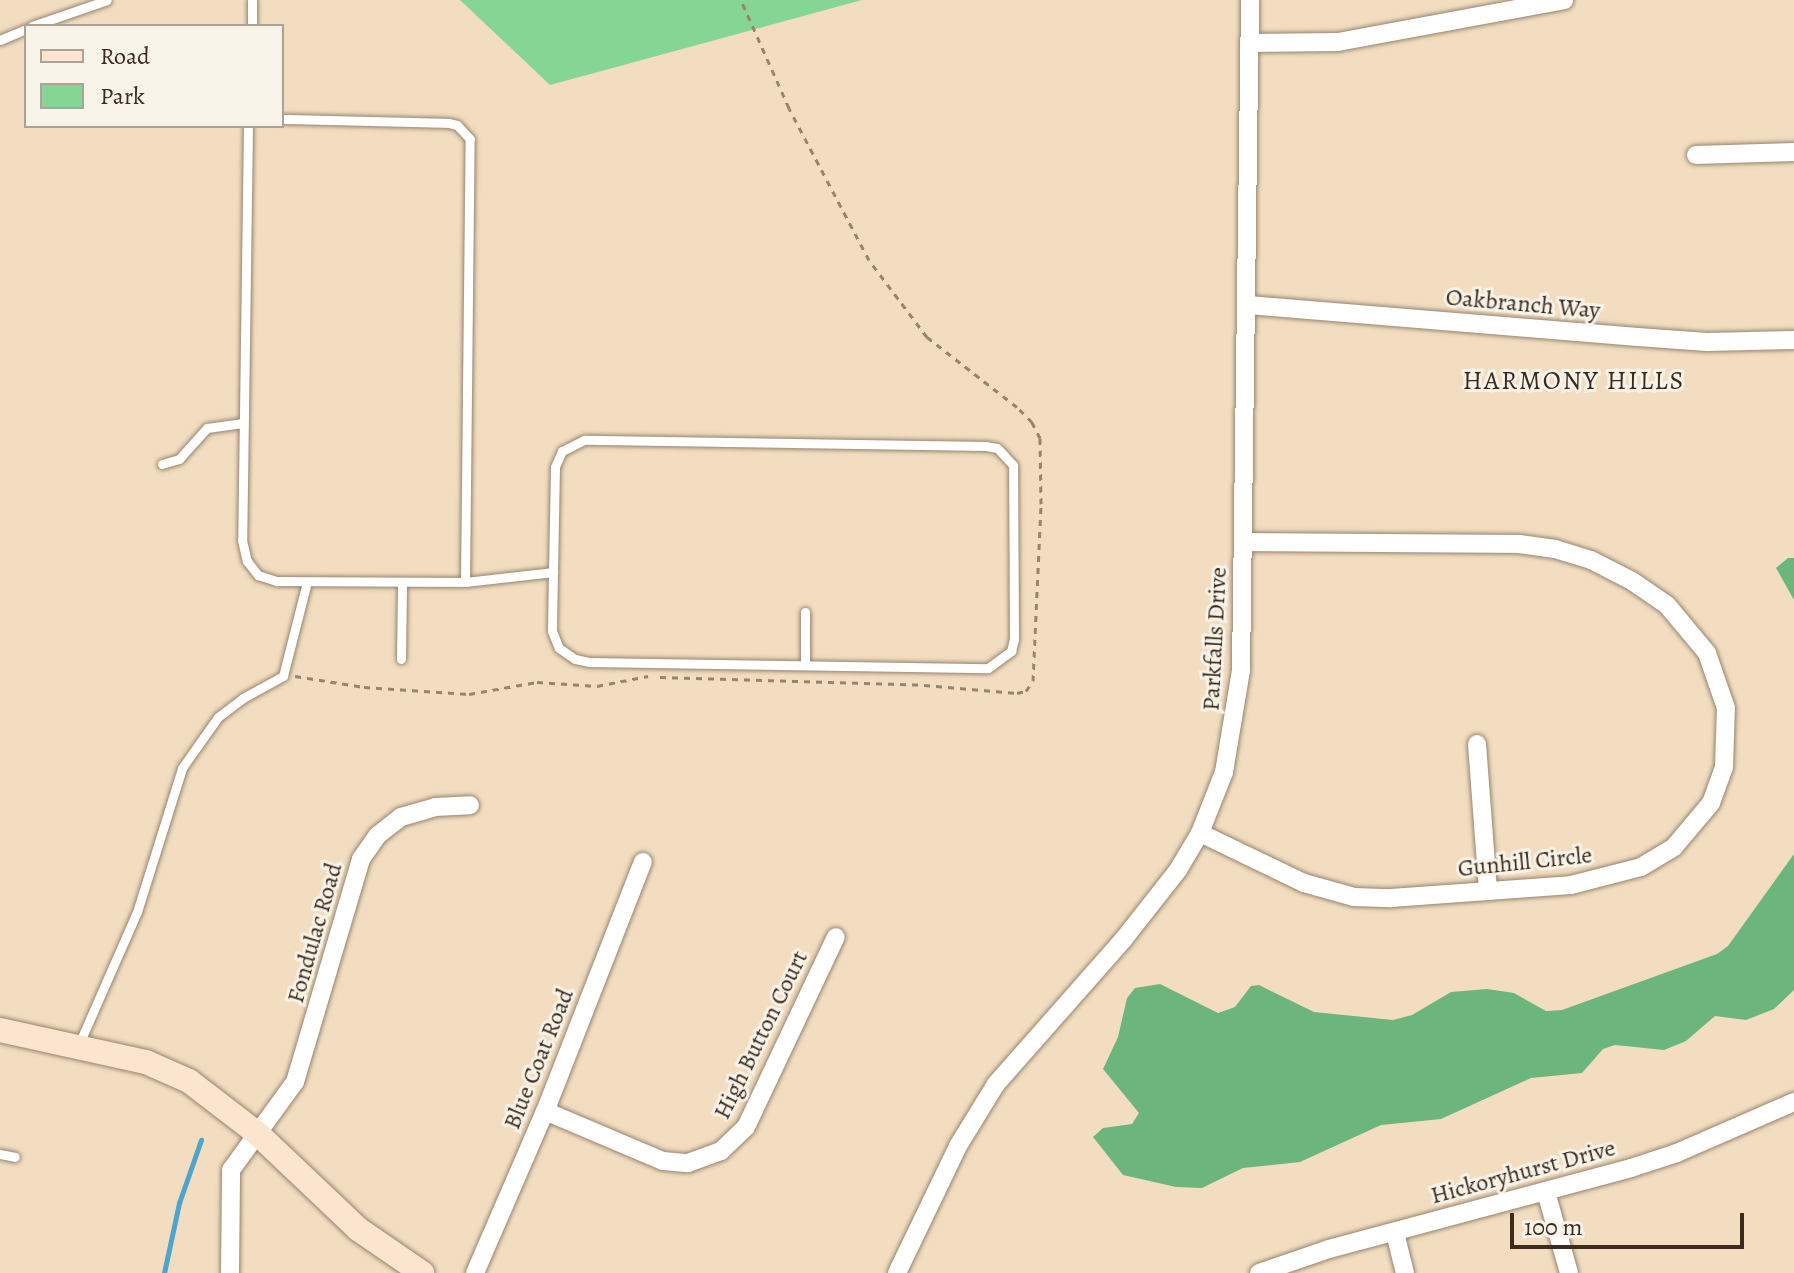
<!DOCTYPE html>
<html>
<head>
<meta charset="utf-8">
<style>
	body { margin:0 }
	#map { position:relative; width:1794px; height:1273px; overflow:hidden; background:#f2ddc0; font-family:Alegreya,serif }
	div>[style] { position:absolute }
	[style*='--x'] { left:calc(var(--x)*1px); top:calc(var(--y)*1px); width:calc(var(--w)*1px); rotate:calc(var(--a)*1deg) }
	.green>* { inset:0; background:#85d595 }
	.forest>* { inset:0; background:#6cb67e }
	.stream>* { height:5px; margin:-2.5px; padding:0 2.5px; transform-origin:2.5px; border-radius:2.5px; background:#4fa4cb }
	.path>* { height:3px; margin-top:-1.5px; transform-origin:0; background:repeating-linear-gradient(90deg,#96846f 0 6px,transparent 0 12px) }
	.roads { filter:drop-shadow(0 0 2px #96846f) drop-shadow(0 0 2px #96846f) }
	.lane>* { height:9px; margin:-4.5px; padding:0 4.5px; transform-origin:4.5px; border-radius:4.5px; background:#fff }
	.street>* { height:18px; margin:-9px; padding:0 9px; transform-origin:9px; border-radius:9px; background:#fff }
	.secondary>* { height:24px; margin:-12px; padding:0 12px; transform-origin:12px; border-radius:12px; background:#fbe5cf }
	span { translate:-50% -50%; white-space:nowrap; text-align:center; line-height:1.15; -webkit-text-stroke:6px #f7f3e8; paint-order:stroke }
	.street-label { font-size:24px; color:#3b2a1e }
	.neighbourhood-label { font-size:26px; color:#3b2a1e; letter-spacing:2px }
	.legend { position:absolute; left:24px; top:24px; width:260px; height:104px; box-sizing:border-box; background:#f7f3e8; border:2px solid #aca397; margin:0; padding:10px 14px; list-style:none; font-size:24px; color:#3b2a1e }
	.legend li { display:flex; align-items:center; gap:16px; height:40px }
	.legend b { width:40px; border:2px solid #aca397 }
	.scale { position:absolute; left:1510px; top:1213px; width:234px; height:36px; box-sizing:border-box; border:4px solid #3b2a1e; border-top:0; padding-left:10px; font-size:24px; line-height:28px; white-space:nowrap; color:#3b2a1e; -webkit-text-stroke:6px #f7f3e8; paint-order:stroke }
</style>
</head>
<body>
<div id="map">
	<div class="green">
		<i style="clip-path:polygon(460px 0,862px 0,550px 85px)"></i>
	</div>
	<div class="forest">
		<i style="clip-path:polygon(1788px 558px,1794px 558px,1794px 600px,1776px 568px)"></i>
		<i style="clip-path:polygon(1794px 854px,1794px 990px,1774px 1009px,1746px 1020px,1715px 1016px,1686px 1041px,1664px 1050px,1615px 1045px,1603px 1049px,1582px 1073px,1531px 1078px,1441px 1119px,1381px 1125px,1300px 1162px,1243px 1168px,1202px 1188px,1176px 1187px,1123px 1175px,1093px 1137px,1103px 1128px,1132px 1124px,1139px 1113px,1103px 1069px,1118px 1037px,1127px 998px,1135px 988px,1160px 984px,1218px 1013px,1235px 1007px,1251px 986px,1259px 985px,1314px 1012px,1393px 1020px,1412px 1015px,1451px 992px,1487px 989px,1514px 993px,1546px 1011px,1562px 1010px,1717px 954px,1728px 946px)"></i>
	</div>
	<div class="stream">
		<i style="--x:164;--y:1273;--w:72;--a:-77.9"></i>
		<i style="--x:179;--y:1203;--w:67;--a:-70.8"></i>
	</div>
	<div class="path">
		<i style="--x:295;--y:676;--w:70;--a:9.1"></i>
		<i style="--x:364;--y:687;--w:105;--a:3.8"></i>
		<i style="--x:469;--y:694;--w:69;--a:-10"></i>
		<i style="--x:537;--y:682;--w:60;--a:3.8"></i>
		<i style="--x:597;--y:686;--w:52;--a:-11.1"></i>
		<i style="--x:660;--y:677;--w:264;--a:1.7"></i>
		<i style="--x:924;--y:685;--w:93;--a:4.9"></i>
		<i style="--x:1017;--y:693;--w:9;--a:-13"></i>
		<i style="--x:1026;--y:691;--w:12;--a:-55"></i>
		<i style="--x:1033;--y:681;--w:177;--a:-87.4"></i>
		<i style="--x:1041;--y:504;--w:66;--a:-90.9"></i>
		<i style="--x:1040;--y:438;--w:18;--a:-117"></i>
		<i style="--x:1032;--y:422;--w:21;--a:-135"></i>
		<i style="--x:1017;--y:407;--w:114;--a:-142.1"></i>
		<i style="--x:927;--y:337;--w:96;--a:-127"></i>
		<i style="--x:869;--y:260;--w:172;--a:-117.8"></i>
		<i style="--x:789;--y:108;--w:118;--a:-114"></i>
	</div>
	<div class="roads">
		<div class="lane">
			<i style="--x:32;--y:26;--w:79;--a:-19.1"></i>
			<i style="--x:252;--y:26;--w:26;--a:-90"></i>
			<i style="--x:0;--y:40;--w:28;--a:-23"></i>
			<i style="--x:248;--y:126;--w:414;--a:90.8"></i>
			<i style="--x:242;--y:540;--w:22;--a:77"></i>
			<i style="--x:247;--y:561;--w:18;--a:52"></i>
			<i style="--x:258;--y:575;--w:20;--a:18"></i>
			<i style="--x:277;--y:581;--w:188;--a:0.3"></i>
			<i style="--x:465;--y:582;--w:443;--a:-89.4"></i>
			<i style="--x:470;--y:139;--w:19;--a:-133"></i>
			<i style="--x:457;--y:125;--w:9;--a:-167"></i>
			<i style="--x:448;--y:123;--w:166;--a:-178.6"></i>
			<i style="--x:162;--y:464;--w:18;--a:-16"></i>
			<i style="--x:179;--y:459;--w:42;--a:-47.9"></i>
			<i style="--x:207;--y:428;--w:36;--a:-8"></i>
			<i style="--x:465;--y:582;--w:89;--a:-6.5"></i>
			<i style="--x:553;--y:572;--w:59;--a:91"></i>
			<i style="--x:552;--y:631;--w:18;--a:68"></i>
			<i style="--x:559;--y:648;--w:19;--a:35"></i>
			<i style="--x:575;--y:659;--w:14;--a:12"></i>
			<i style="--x:589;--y:662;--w:399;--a:0.9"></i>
			<i style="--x:988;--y:668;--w:29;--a:-36"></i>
			<i style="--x:1011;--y:651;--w:12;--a:-76"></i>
			<i style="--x:1014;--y:639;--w:174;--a:-90.3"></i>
			<i style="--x:1013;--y:465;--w:23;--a:-133"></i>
			<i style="--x:997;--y:448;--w:11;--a:-170"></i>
			<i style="--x:986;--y:446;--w:402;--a:-179.1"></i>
			<i style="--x:584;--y:440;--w:25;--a:153"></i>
			<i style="--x:562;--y:451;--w:17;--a:114"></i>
			<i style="--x:555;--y:467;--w:105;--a:91.1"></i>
			<i style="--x:805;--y:612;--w:53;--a:90"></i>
			<i style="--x:401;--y:659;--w:76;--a:-89.2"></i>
			<i style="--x:79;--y:1044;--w:144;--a:-66.3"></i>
			<i style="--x:137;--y:912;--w:151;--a:-72.6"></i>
			<i style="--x:182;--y:768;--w:62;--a:-54.8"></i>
			<i style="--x:218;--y:717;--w:31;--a:-37"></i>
			<i style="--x:243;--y:698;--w:46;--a:-28.8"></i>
			<i style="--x:283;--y:676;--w:97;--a:-75.7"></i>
			<i style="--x:0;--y:1154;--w:15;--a:11"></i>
		</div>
		<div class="street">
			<i style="--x:1249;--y:43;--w:89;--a:-0.6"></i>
			<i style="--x:1338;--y:42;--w:230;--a:-10.5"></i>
			<i style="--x:1696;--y:155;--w:98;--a:-1.8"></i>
			<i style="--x:1248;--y:305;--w:391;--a:4.7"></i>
			<i style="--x:1638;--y:337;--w:69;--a:4.1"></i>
			<i style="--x:1707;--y:342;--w:87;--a:-1.3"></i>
			<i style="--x:1477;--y:744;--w:147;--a:85.7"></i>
			<i style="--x:1200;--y:833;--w:115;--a:25.7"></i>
			<i style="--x:1304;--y:883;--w:52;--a:15.6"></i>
			<i style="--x:1354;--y:897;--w:37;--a:2"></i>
			<i style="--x:1391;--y:898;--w:180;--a:-4.1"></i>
			<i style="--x:1571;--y:885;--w:72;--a:-14.4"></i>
			<i style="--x:1641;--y:867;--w:39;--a:-31"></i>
			<i style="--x:1674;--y:847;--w:57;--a:-49.9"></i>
			<i style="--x:1711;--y:803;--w:38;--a:-70"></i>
			<i style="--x:1724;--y:767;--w:59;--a:-88.1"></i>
			<i style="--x:1726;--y:708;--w:58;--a:-109.1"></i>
			<i style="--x:1707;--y:653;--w:62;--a:-129.8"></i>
			<i style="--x:1667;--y:605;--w:42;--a:-145.6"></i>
			<i style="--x:1632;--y:581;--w:46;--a:-152.9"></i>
			<i style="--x:1591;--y:560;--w:38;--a:-163"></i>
			<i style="--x:1555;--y:549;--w:36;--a:-172"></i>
			<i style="--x:1519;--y:544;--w:276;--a:-179.6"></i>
			<i style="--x:545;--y:1111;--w:128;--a:23"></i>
			<i style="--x:663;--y:1161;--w:25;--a:5"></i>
			<i style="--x:688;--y:1163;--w:35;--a:-20"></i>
			<i style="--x:721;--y:1151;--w:35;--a:-44"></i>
			<i style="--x:746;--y:1127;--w:210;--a:-64.7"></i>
			<i style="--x:1546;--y:1192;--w:84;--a:74.1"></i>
			<i style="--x:1395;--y:1233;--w:41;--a:76"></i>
			<i style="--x:230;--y:1273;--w:103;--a:-89.4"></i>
			<i style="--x:231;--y:1170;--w:109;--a:-54"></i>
			<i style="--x:295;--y:1082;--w:233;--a:-73.5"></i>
			<i style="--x:361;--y:859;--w:29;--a:-55"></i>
			<i style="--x:378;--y:835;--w:29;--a:-38"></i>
			<i style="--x:401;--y:817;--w:35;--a:-16"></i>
			<i style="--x:435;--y:807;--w:35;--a:-3"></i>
			<i style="--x:475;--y:1273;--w:184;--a:-66.6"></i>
			<i style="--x:548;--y:1104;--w:260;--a:-68.6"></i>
			<i style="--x:897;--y:1273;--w:141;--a:-64.3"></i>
			<i style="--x:958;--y:1146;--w:73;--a:-58.5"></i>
			<i style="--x:996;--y:1084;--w:192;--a:-48.6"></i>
			<i style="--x:1123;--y:940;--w:89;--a:-51.8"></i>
			<i style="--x:1178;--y:870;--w:43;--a:-59.3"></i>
			<i style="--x:1200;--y:833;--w:66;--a:-68.5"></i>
			<i style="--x:1224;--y:772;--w:103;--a:-80.5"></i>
			<i style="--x:1241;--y:670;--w:670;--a:-89.23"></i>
			<i style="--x:1259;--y:1273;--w:74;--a:-18.9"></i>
			<i style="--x:1329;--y:1249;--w:313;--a:-15"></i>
			<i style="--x:1631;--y:1168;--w:48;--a:-18.1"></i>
			<i style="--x:1677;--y:1153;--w:128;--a:-23.6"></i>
		</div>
		<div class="secondary">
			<i style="--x:0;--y:1030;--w:149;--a:12.4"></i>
			<i style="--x:146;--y:1062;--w:47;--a:23.8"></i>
			<i style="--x:189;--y:1081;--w:87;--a:37.5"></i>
			<i style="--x:258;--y:1134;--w:138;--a:43.5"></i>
			<i style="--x:358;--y:1229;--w:78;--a:34.5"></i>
		</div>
	</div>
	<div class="street-label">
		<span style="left:1523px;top:304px;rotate:5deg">Oakbranch Way</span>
		<span style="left:1215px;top:639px;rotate:-87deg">Parkfalls Drive</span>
		<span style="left:1525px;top:862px;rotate:-6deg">Gunhill Circle</span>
		<span style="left:315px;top:933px;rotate:-74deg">Fondulac Road</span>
		<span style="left:761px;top:1035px;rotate:-64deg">High Button Court</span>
		<span style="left:539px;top:1059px;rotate:-68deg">Blue Coat Road</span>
		<span style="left:1523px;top:1172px;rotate:-15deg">Hickoryhurst Drive</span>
	</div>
	<div class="neighbourhood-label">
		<span style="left:1574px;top:381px">HARMONY HILLS</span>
	</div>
	<ul class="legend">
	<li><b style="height:10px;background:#fbe5cf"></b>Road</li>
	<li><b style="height:22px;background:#85d595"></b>Park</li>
	</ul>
	<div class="scale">100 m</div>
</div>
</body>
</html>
